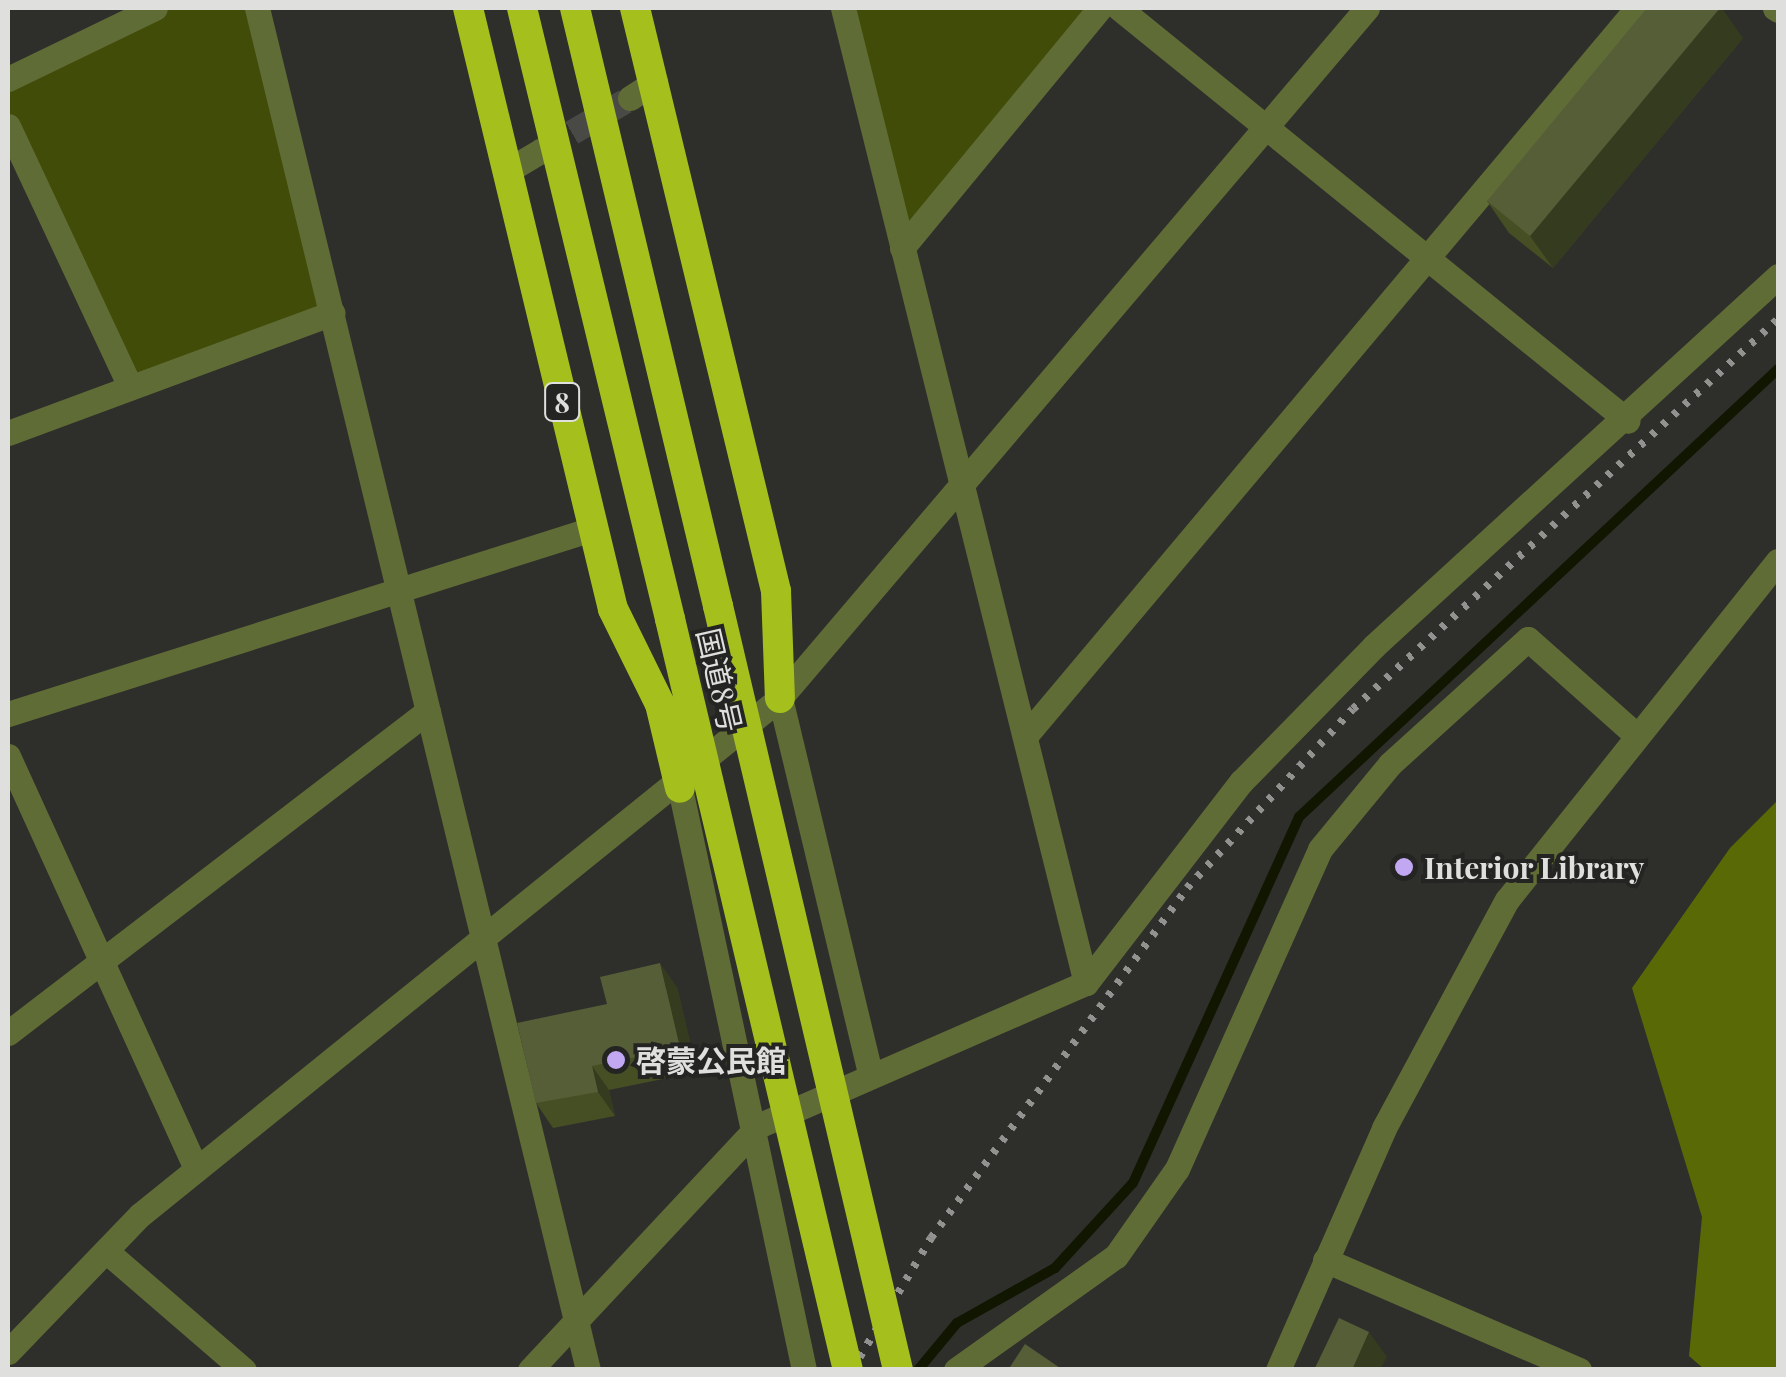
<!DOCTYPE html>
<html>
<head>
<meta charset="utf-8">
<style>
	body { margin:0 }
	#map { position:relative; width:1786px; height:1377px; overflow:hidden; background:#2e2f2b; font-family:"Playfair Display","Noto Sans JP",serif }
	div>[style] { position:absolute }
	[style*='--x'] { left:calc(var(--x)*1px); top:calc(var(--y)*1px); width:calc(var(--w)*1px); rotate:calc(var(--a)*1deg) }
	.green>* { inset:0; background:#404c08 }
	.forest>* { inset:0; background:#596905 }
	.stream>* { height:10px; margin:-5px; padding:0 5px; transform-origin:5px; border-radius:5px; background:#111600 }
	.minor-tunnel>* { height:25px; margin-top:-12.5px; transform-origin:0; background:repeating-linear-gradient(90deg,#494a46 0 25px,transparent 0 37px) }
	.minor>* { height:25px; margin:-12.5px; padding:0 12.5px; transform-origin:12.5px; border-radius:12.5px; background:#606c36 }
	.highway>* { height:30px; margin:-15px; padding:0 15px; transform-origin:15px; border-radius:15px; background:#a5c01c }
	.rail>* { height:8px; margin-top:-4px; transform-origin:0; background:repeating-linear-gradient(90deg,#929391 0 5px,transparent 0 15px) }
	.highway-bridge>* { height:30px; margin:-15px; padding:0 15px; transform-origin:15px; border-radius:15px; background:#a5c01c }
	.wall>* { inset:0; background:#464e24 }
	.shaded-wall>* { inset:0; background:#353b1e }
	.building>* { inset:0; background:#565e38 }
	.dots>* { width:28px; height:28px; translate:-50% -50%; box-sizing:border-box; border:5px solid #242522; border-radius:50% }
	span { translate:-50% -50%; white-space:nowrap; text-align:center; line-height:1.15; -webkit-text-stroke:8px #242522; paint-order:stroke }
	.shield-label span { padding:2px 8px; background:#242522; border:2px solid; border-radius:8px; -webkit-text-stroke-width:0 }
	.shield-label { font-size:28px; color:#dfe0de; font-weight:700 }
	.street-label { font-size:30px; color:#dfe0de }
	.poi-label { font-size:30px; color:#dfe0de; font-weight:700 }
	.left { translate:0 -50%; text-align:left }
	.frame { position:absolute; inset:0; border:10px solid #dfe0de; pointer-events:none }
</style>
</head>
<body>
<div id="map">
	<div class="green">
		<i style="clip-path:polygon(155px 8px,247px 8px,333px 313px,128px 382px,8px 110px,8px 79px)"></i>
		<i style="clip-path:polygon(843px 8px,1100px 8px,902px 248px)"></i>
	</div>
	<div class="forest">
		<i style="clip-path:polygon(1778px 800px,1778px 1369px,1704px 1369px,1689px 1356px,1702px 1217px,1632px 988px,1730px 848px)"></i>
	</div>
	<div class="stream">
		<i style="--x:918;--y:1370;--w:61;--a:-50.3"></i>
		<i style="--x:957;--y:1323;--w:112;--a:-29.3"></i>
		<i style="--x:1055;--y:1268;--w:115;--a:-47.5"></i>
		<i style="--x:1133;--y:1183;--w:402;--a:-65.6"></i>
		<i style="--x:1299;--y:817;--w:656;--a:-43.08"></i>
	</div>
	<div class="minor-tunnel">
		<i style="--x:540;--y:151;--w:104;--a:-30.5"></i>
	</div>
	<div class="minor">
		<i style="--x:257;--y:8;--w:1402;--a:76.34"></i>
		<i style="--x:843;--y:8;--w:1005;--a:76.01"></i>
		<i style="--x:1119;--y:8;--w:655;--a:39.06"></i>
		<i style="--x:1775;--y:8;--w:4;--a:34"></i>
		<i style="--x:8;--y:79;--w:163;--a:-25.8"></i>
		<i style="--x:630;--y:98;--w:30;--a:-33"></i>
		<i style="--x:8;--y:126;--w:283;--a:64.9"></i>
		<i style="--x:507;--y:171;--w:39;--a:-31"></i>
		<i style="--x:902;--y:248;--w:311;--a:-50.5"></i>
		<i style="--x:8;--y:433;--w:346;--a:-20.3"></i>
		<i style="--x:780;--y:698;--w:389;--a:76.5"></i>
		<i style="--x:8;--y:714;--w:613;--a:-17.58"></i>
		<i style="--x:1027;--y:734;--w:948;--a:-49.96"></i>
		<i style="--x:8;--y:756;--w:454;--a:65.5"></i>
		<i style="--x:680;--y:788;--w:595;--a:77.97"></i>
		<i style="--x:8;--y:1033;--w:529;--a:-37.48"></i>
		<i style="--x:106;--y:1251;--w:182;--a:40.8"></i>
		<i style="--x:1325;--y:1260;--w:277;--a:23.4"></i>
		<i style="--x:8;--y:1352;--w:190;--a:-46.1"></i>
		<i style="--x:140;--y:1215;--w:823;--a:-38.93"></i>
		<i style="--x:780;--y:698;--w:906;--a:-49.61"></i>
		<i style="--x:530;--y:1370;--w:334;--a:-46.9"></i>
		<i style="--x:758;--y:1126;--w:358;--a:-23.6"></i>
		<i style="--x:1086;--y:983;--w:254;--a:-52.4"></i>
		<i style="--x:1241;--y:782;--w:190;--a:-45.6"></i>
		<i style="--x:1374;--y:646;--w:548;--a:-42.48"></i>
		<i style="--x:956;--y:1370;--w:196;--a:-35.5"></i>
		<i style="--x:1116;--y:1256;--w:106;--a:-55"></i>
		<i style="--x:1177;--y:1169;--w:350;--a:-65.9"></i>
		<i style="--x:1320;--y:849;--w:110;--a:-50.5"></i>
		<i style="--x:1390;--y:764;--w:186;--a:-42.2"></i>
		<i style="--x:1528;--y:639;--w:142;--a:41.6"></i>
		<i style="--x:1278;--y:1370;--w:264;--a:-66.3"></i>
		<i style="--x:1384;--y:1128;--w:259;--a:-61.7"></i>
		<i style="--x:1507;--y:900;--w:434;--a:-51.4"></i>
	</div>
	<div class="highway">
		<i style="--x:468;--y:8;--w:618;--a:76.44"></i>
		<i style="--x:613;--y:609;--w:106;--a:63.7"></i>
		<i style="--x:660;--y:704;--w:86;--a:76.6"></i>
		<i style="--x:522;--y:8;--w:629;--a:76.38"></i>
		<i style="--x:575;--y:8;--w:615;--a:76.55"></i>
		<i style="--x:635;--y:8;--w:600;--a:76.4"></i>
		<i style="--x:776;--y:591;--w:107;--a:87.9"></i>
	</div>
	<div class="rail">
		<i style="--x:852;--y:1370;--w:154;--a:-59.1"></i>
		<i style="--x:931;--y:1238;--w:434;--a:-53.8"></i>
		<i style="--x:1187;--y:888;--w:244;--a:-47.2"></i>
		<i style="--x:1353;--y:709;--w:577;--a:-42.54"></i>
	</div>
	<div class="highway-bridge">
		<i style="--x:718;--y:606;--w:785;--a:76.74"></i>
		<i style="--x:670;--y:619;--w:772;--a:76.67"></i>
	</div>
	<div class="wall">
		<i style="clip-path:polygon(1743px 38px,1553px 268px,1509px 233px,1487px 201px)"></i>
		<i style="clip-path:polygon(677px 987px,697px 1072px,609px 1090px,615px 1116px,553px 1128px,536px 1103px,607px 1004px)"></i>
	</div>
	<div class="shaded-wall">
		<i style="clip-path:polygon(1720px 8px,1722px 8px,1743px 38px,1553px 268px,1530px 236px)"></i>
		<i style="clip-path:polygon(660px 963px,677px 987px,697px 1072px,680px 1048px)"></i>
		<i style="clip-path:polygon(592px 1066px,609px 1090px,615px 1116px,598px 1092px)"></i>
		<i style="clip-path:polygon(1369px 1332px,1387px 1357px,1380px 1370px,1352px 1370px)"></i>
	</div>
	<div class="building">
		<i style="clip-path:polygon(1647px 8px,1720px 8px,1530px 236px,1487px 201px)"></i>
		<i style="clip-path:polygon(660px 963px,680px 1048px,592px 1066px,598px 1092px,536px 1103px,517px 1023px,607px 1004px,600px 977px)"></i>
		<i style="clip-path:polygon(1339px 1318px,1369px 1332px,1352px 1370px,1314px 1370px)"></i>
		<i style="clip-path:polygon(1025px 1344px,1063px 1370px,1008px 1370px)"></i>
	</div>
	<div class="dots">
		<i style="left:1404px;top:867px;background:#c2a8f3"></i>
		<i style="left:616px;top:1060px;background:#c2a8f3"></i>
	</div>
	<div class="shield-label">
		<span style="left:562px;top:402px">8</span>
	</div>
	<div class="street-label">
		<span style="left:720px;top:680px;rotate:77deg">国道8号</span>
	</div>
	<div class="poi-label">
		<span class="left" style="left:1424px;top:867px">Interior Library</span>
		<span class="left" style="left:636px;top:1060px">啓蒙公民館</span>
	</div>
	<div class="frame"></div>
</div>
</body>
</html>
